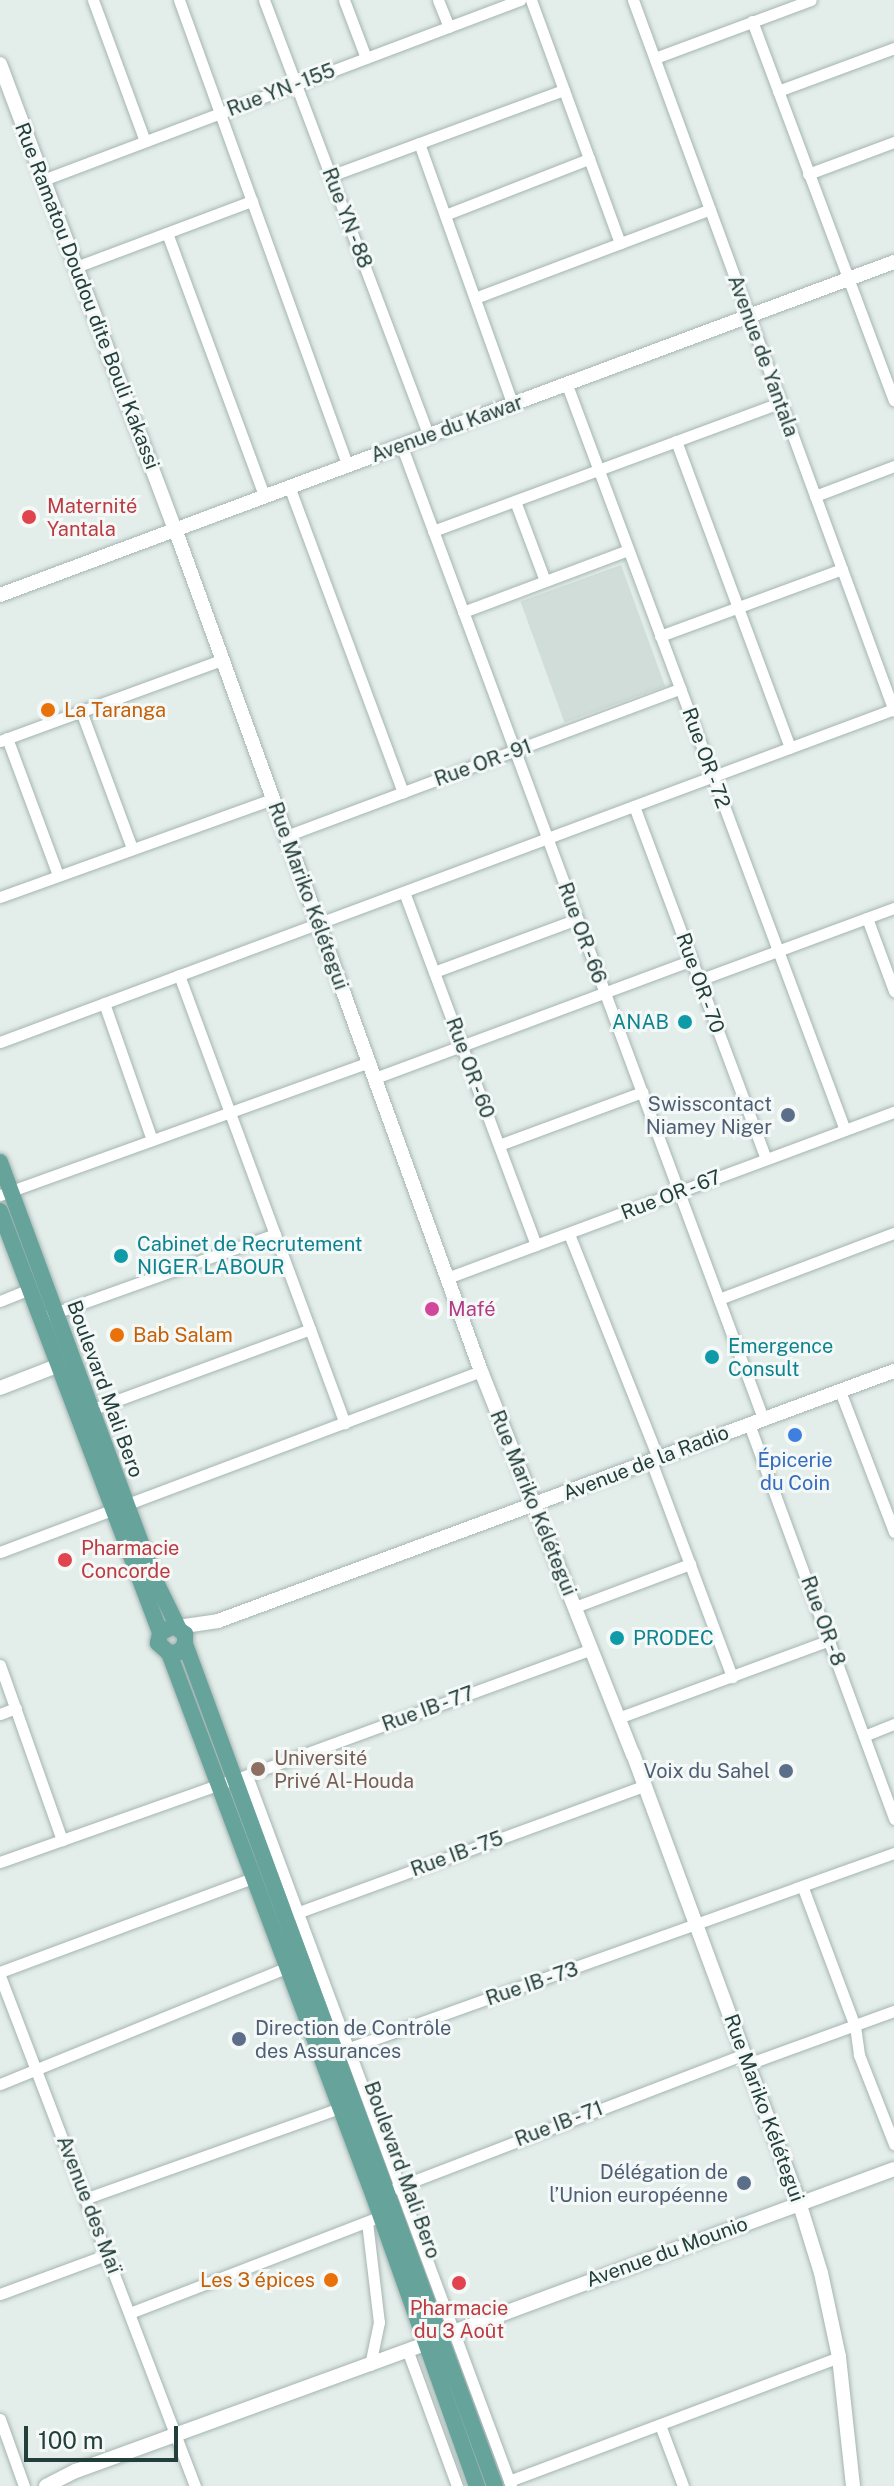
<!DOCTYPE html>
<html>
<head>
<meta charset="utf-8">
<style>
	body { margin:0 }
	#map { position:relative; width:894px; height:2486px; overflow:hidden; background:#e3edea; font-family:"Public Sans",sans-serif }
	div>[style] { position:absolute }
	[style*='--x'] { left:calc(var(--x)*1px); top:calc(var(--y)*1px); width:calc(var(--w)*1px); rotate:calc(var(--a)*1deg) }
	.built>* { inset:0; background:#d1ddd9; transform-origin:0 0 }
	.roads { filter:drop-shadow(0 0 2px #a5b5b2) drop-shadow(0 0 2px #a5b5b2) }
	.minor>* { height:11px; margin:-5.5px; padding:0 5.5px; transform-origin:5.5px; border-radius:5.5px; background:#fff }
	.tertiary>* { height:14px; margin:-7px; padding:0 7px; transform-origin:7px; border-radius:7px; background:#fff }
	.primary>* { height:16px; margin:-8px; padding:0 8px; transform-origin:8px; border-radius:8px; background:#66a49b }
	.dots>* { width:22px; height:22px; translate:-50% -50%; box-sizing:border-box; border:4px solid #f4f9f7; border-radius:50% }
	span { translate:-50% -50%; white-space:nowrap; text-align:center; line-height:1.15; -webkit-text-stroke:6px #f4f9f7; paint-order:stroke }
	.street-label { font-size:20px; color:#223f3b }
	.health-label { font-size:20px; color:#be3a42 }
	.left { translate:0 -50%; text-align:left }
	.food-label { font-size:20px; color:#c56008 }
	.right { translate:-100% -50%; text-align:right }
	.culture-label { font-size:20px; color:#0d838f }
	.service-label { font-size:20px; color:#4e5e75 }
	.hotel-label { font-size:20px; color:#b23c85 }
	.shop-label { font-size:20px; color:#366cbe }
	.education-label { font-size:20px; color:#785e54 }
	.scale { position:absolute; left:24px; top:2426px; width:154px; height:36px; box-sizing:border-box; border:4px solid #223f3b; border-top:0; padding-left:10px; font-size:24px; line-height:28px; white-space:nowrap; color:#223f3b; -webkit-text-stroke:6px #f4f9f7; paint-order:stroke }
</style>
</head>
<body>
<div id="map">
	<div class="built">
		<i style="left:621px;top:565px;width:129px;height:107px;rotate:70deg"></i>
	</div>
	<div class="roads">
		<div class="minor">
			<i style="--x:93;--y:0;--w:150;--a:69.8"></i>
			<i style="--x:179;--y:0;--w:494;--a:70.1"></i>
			<i style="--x:264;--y:0;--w:467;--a:69.3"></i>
			<i style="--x:344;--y:0;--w:62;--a:69.2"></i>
			<i style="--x:438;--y:0;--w:29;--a:68"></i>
			<i style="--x:531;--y:0;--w:259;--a:69.9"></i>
			<i style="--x:633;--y:0;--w:757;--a:69.84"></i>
			<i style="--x:752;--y:21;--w:405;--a:69.5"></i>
			<i style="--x:655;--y:58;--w:166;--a:-20.4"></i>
			<i style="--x:778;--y:91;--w:124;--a:-20.3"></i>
			<i style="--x:419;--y:143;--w:279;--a:70.3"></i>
			<i style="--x:808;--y:174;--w:92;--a:-20.4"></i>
			<i style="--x:330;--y:176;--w:249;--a:-20.2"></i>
			<i style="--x:43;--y:180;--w:510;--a:-20.67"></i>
			<i style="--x:445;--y:215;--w:155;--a:-21.3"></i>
			<i style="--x:167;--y:233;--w:279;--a:69.7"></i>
			<i style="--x:76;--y:267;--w:188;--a:-20.6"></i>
			<i style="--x:475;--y:298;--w:251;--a:-20.7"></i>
			<i style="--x:567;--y:385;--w:795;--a:69.54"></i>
			<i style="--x:676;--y:441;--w:327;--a:69.6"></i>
			<i style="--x:402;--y:447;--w:1036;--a:69.61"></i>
			<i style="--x:289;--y:486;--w:327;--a:69.6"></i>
			<i style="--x:815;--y:496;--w:85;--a:-20.8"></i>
			<i style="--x:515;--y:501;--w:85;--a:69.4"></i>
			<i style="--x:433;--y:531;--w:371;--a:-20.3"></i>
			<i style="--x:463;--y:612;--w:176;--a:-20.6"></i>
			<i style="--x:660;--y:636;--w:194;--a:-20.2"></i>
			<i style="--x:81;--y:711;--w:146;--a:69.6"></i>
			<i style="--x:7;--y:738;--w:146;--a:69.6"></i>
			<i style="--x:0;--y:741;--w:235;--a:-20.1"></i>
			<i style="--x:634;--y:806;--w:377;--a:69.5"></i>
			<i style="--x:286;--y:836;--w:421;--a:-20.5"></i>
			<i style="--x:404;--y:892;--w:377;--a:69.5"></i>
			<i style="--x:0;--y:897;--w:289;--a:-19.8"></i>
			<i style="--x:867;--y:918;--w:78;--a:69.7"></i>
			<i style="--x:434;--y:972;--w:153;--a:-20.3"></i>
			<i style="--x:179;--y:975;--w:478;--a:69.7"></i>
			<i style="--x:699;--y:980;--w:208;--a:-20.3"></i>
			<i style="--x:104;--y:1003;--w:145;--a:70.7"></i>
			<i style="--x:0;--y:1042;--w:954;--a:-20.43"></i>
			<i style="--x:375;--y:1078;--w:338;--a:-20.4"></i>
			<i style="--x:499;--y:1145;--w:153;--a:-20.3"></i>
			<i style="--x:0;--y:1195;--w:392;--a:-19.8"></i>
			<i style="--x:569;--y:1234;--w:241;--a:68.3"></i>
			<i style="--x:447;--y:1278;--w:477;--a:-20.4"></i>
			<i style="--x:719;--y:1299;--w:187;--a:-20.7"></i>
			<i style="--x:0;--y:1301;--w:31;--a:-22"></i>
			<i style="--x:49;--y:1315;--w:240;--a:-19.7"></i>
			<i style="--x:840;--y:1391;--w:151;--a:69"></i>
			<i style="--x:85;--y:1412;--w:240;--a:-20.2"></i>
			<i style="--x:749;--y:1424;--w:421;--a:69.8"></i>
			<i style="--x:651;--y:1461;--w:231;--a:69.4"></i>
			<i style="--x:0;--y:1552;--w:514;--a:-20.62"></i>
			<i style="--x:575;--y:1607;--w:123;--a:-20.5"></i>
			<i style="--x:0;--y:1665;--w:186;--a:70.5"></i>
			<i style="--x:0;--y:1714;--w:17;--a:-21"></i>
			<i style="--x:618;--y:1718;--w:226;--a:-20.2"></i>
			<i style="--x:864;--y:1736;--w:32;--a:-22"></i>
			<i style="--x:247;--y:1776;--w:757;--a:69.6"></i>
			<i style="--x:242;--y:1777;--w:372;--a:-20.1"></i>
			<i style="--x:0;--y:1862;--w:240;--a:-19.5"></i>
			<i style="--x:803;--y:1888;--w:147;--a:69.4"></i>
			<i style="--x:855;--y:2026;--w:29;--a:82"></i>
			<i style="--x:859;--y:2055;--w:96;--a:68.5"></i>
			<i style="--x:291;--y:1915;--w:376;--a:-20.1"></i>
			<i style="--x:0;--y:1972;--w:272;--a:-20.4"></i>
			<i style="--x:0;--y:1976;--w:546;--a:69.08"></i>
			<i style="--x:341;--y:2051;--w:587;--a:-19.7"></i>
			<i style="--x:748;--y:2064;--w:155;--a:-20"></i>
			<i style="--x:0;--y:2084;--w:311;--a:-22.1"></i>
			<i style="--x:393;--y:2189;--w:377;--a:-21"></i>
			<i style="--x:87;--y:2198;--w:269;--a:-19.6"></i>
			<i style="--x:367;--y:2222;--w:101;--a:83.2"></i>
			<i style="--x:379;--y:2322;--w:44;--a:101.8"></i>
			<i style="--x:0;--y:2294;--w:115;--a:-20.3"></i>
			<i style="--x:130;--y:2313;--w:269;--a:-21.1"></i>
			<i style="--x:408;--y:2352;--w:143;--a:69.9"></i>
			<i style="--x:0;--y:2419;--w:71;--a:70.3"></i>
			<i style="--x:660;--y:2425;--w:65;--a:69.3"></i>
			<i style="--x:509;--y:2481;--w:353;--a:-20.6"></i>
		</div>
		<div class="tertiary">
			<i style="--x:0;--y:64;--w:497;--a:69.4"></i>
			<i style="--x:175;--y:529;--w:896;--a:70.03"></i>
			<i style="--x:481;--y:1371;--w:412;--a:68.4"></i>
			<i style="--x:633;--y:1754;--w:478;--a:69.7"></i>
			<i style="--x:799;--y:2202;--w:74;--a:72.8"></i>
			<i style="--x:821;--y:2273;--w:86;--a:77.9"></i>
			<i style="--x:839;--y:2357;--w:130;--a:83.8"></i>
			<i style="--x:0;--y:595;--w:954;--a:-20.43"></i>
			<i style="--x:0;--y:1388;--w:72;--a:-21.2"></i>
			<i style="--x:178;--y:1627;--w:40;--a:-8.5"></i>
			<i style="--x:218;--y:1621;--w:721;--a:-20.3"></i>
			<i style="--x:440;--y:2337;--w:484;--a:-20.3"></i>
			<i style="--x:46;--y:2486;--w:34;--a:-27"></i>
			<i style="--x:76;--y:2471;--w:371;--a:-20"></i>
		</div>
		<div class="primary">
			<i style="--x:0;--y:1162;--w:441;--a:69.7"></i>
			<i style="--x:153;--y:1576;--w:57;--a:63.9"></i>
			<i style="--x:0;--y:1211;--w:451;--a:69.2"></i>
			<i style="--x:185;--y:1644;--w:10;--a:127"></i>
			<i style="--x:179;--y:1652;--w:10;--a:174"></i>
			<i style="--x:169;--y:1653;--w:15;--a:-138"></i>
			<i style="--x:158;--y:1643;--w:10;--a:-79"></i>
			<i style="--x:160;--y:1633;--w:16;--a:-27"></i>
			<i style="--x:174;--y:1626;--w:14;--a:36"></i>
			<i style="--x:185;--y:1634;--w:10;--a:90"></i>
			<i style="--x:185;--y:1644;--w:897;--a:69.79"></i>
			<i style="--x:169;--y:1653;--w:581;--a:69.35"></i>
			<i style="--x:374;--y:2197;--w:307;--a:70.4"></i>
		</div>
	</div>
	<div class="dots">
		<i style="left:29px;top:517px;background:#e0444e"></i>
		<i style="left:48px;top:710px;background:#e8710a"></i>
		<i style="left:685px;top:1022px;background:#0f9aa8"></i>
		<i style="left:788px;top:1115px;background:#5c6f8a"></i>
		<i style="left:121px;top:1256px;background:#0f9aa8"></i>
		<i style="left:432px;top:1309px;background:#d1479c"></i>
		<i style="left:117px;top:1335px;background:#e8710a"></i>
		<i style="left:712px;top:1357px;background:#0f9aa8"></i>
		<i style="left:795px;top:1435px;background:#3f7fe0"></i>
		<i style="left:65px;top:1560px;background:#e0444e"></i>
		<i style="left:617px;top:1638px;background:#0f9aa8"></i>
		<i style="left:258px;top:1769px;background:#8d6e63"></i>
		<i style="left:786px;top:1771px;background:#5c6f8a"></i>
		<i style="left:239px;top:2039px;background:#5c6f8a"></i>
		<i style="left:744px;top:2183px;background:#5c6f8a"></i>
		<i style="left:331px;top:2280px;background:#e8710a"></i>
		<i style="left:459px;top:2283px;background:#e0444e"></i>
	</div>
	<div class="street-label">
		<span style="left:281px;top:90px;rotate:-21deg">Rue YN - 155</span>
		<span style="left:347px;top:218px;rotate:69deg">Rue YN - 88</span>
		<span style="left:87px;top:296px;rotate:69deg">Rue Ramatou Doudou dite Bouli Kakassi</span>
		<span style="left:763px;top:356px;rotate:70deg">Avenue de Yantala</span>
		<span style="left:447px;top:429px;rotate:-20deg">Avenue du Kawar</span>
		<span style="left:706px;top:758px;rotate:70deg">Rue OR - 72</span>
		<span style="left:483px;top:763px;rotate:-20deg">Rue OR - 91</span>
		<span style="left:308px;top:896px;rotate:70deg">Rue Mariko Kélétegui</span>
		<span style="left:582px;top:933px;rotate:70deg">Rue OR - 66</span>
		<span style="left:700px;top:983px;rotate:70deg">Rue OR - 70</span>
		<span style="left:470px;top:1068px;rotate:70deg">Rue OR - 60</span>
		<span style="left:671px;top:1195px;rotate:-21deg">Rue OR - 67</span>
		<span style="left:105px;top:1389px;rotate:70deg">Boulevard Mali Bero</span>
		<span style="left:646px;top:1463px;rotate:-21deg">Avenue de la Radio</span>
		<span style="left:533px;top:1503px;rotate:68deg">Rue Mariko Kélétegui</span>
		<span style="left:823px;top:1621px;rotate:70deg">Rue OR - 8</span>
		<span style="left:428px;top:1709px;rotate:-20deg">Rue IB - 77</span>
		<span style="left:457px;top:1854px;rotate:-20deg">Rue IB - 75</span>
		<span style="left:532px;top:1984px;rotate:-19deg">Rue IB - 73</span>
		<span style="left:764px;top:2108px;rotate:70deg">Rue Mariko Kélétegui</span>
		<span style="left:559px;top:2124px;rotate:-21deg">Rue IB - 71</span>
		<span style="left:402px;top:2170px;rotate:70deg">Boulevard Mali Bero</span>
		<span style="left:89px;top:2205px;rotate:69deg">Avenue des Maï</span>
		<span style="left:667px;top:2252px;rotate:-20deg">Avenue du Mounio</span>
	</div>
	<div class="health-label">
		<span class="left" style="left:47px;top:518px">Maternité<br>Yantala</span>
		<span class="left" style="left:81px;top:1560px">Pharmacie<br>Concorde</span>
		<span style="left:459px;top:2320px">Pharmacie<br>du 3 Août</span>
	</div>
	<div class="food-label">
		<span class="left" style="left:64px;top:710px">La Taranga</span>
		<span class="left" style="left:133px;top:1335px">Bab Salam</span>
		<span class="right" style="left:315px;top:2280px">Les 3 épices</span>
	</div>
	<div class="culture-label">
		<span class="right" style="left:669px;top:1022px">ANAB</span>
		<span class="left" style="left:137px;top:1256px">Cabinet de Recrutement<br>NIGER LABOUR</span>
		<span class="left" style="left:728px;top:1358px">Emergence<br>Consult</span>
		<span class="left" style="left:633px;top:1638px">PRODEC</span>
	</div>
	<div class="service-label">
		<span class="right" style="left:772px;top:1116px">Swisscontact<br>Niamey Niger</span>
		<span class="right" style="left:770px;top:1771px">Voix du Sahel</span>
		<span class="left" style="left:255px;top:2040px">Direction de Contrôle<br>des Assurances</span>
		<span class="right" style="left:728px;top:2184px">Délégation de<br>l’Union européenne</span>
	</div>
	<div class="hotel-label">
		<span class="left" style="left:448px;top:1309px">Mafé</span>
	</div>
	<div class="shop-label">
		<span style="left:795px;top:1472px">Épicerie<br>du Coin</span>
	</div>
	<div class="education-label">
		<span class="left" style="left:274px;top:1770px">Université<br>Privé Al-Houda</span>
	</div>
	<div class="scale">100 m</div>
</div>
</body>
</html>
